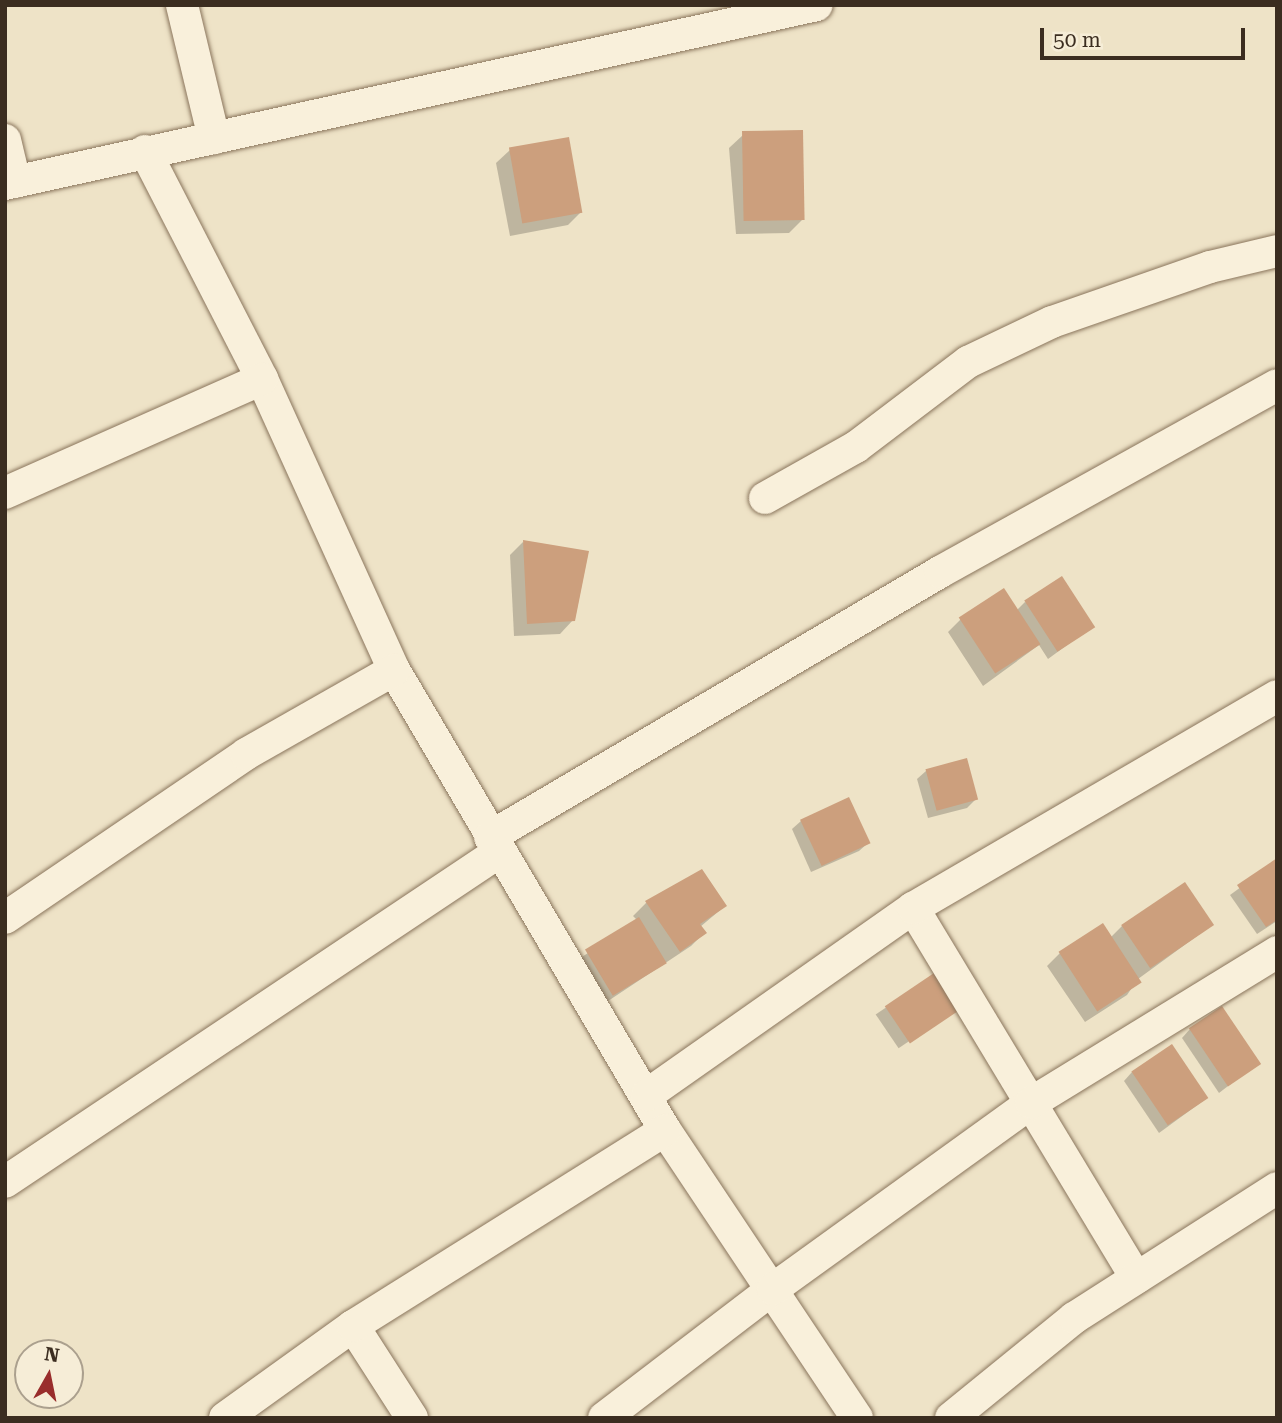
<!DOCTYPE html>
<html>
<head>
<meta charset="utf-8">
<style>
	body { margin:0 }
	#map { position:relative; width:1282px; height:1423px; overflow:hidden; background:#eee3c7; font-family:"Roboto Serif",serif }
	div>[style] { position:absolute }
	[style*='--x'] { left:calc(var(--x)*1px); top:calc(var(--y)*1px); width:calc(var(--w)*1px); rotate:calc(var(--a)*1deg) }
	.shadow>* { inset:0; background:#0003; transform-origin:0 0 }
	.building>* { inset:0; background:#cc9f7d; transform-origin:0 0 }
	.roads { filter:drop-shadow(0 0 2px #8a755c) drop-shadow(0 0 2px #8a755c) }
	.minor>* { height:32px; margin:-16px; padding:0 16px; transform-origin:16px; border-radius:16px; background:#f9f0db }
	span { translate:-50% -50%; white-space:nowrap; text-align:center; line-height:1.15; -webkit-text-stroke:6px #f6edd7; paint-order:stroke }
	.frame { position:absolute; inset:0; border:7px solid #3b2d20; pointer-events:none }
	.north { position:absolute; left:14px; top:1339px; width:70px; height:70px; box-sizing:border-box; background:#f6edd7; border:2px solid #aba08e; border-radius:50%; rotate:9deg; font-size:19px; font-weight:700; line-height:28px; text-align:center; color:#3b2d20 }
	.north::after { content:''; display:block; margin:auto; width:24px; height:32px; background:#992d2c; clip-path:polygon(50% 0,100% 100%,50% 72%,0 100%) }
	.scale { position:absolute; left:1040px; top:28px; width:205px; height:32px; box-sizing:border-box; border:4px solid #3b2d20; border-top:0; padding-left:9px; font-size:21px; line-height:24px; white-space:nowrap; color:#3b2d20; -webkit-text-stroke:5px #f6edd7; paint-order:stroke }
</style>
</head>
<body>
<div id="map">
	<div class="shadow">
		<i style="clip-path:polygon(743px 135px,802px 220px,789px 233px,736px 234px,729px 148px)"></i>
		<i style="clip-path:polygon(510px 150px,581px 212px,568px 225px,510px 236px,496px 163px)"></i>
		<i style="clip-path:polygon(523px 542px,573px 620px,560px 634px,514px 636px,510px 555px)"></i>
		<i style="clip-path:polygon(1025px 602px,1093px 626px,1048px 659px,1039px 645px,983px 686px,948px 632px,961px 619px,1017px 610px)"></i>
		<i style="clip-path:polygon(926px 771px,976px 799px,967px 808px,928px 818px,917px 779px)"></i>
		<i style="clip-path:polygon(848px 800px,868px 843px,859px 851px,811px 872px,792px 829px,801px 821px)"></i>
		<i style="clip-path:polygon(1277px 861px,1277px 921px,1257px 934px,1230px 895px)"></i>
		<i style="clip-path:polygon(646px 903px,725px 906px,700px 927px,704px 933px,691px 946px,599px 1007px,573px 963px,637px 920px,633px 916px)"></i>
		<i style="clip-path:polygon(1212px 925px,1138px 979px,1127px 995px,1085px 1022px,1047px 966px,1060px 953px,1110px 938px,1122px 926px)"></i>
		<i style="left:937px;top:973px;width:41px;height:74px;rotate:56deg"></i>
		<i style="clip-path:polygon(1190px 1029px,1258px 1063px,1219px 1093px,1182px 1038px)"></i>
		<i style="clip-path:polygon(1132px 1072px,1207px 1098px,1159px 1133px,1124px 1081px)"></i>
	</div>
	<div class="building">
		<i style="left:803px;top:130px;width:90px;height:61px;rotate:89deg"></i>
		<i style="left:569px;top:137px;width:77px;height:61px;rotate:80deg"></i>
		<i style="clip-path:polygon(523px 540px,589px 551px,575px 621px,527px 624px)"></i>
		<i style="left:1062px;top:576px;width:61px;height:45px;rotate:57deg"></i>
		<i style="left:1004px;top:588px;width:67px;height:54px;rotate:57deg"></i>
		<i style="left:967px;top:758px;width:43px;height:43px;rotate:75deg"></i>
		<i style="left:849px;top:797px;width:51px;height:54px;rotate:65deg"></i>
		<i style="clip-path:polygon(1277px 858px,1277px 920px,1266px 927px,1237px 885px)"></i>
		<i style="clip-path:polygon(702px 869px,727px 906px,700px 924px,707px 933px,680px 952px,645px 901px)"></i>
		<i style="left:1185px;top:882px;width:52px;height:77px;rotate:56deg"></i>
		<i style="left:639px;top:917px;width:54px;height:63px;rotate:59deg"></i>
		<i style="left:1103px;top:923px;width:71px;height:53px;rotate:57deg"></i>
		<i style="left:937px;top:971px;width:45px;height:63px;rotate:56deg"></i>
		<i style="left:1222px;top:1006px;width:70px;height:40px;rotate:56deg"></i>
		<i style="left:1172px;top:1044px;width:65px;height:49px;rotate:56deg"></i>
	</div>
	<div class="roads">
		<div class="minor">
			<i style="--x:182;--y:5;--w:137;--a:76.5"></i>
			<i style="--x:5;--y:140;--w:43;--a:76.6"></i>
			<i style="--x:145;--y:151;--w:256;--a:62.8"></i>
			<i style="--x:262;--y:379;--w:320;--a:65.6"></i>
			<i style="--x:394;--y:670;--w:534;--a:59.5"></i>
			<i style="--x:665;--y:1130;--w:346;--a:56.3"></i>
			<i style="--x:5;--y:184;--w:831;--a:-12.43"></i>
			<i style="--x:5;--y:493;--w:281;--a:-23.9"></i>
			<i style="--x:765;--y:498;--w:104;--a:-29.3"></i>
			<i style="--x:856;--y:447;--w:141;--a:-37.2"></i>
			<i style="--x:968;--y:362;--w:93;--a:-25.5"></i>
			<i style="--x:1052;--y:322;--w:167;--a:-19.2"></i>
			<i style="--x:1210;--y:267;--w:69;--a:-13.4"></i>
			<i style="--x:490;--y:837;--w:522;--a:-30.49"></i>
			<i style="--x:940;--y:572;--w:385;--a:-29"></i>
			<i style="--x:913;--y:908;--w:432;--a:58.9"></i>
			<i style="--x:5;--y:918;--w:292;--a:-34.2"></i>
			<i style="--x:246;--y:754;--w:170;--a:-29.6"></i>
			<i style="--x:647;--y:1095;--w:325;--a:-35.1"></i>
			<i style="--x:913;--y:908;--w:421;--a:-30.2"></i>
			<i style="--x:5;--y:1182;--w:594;--a:-33.74"></i>
			<i style="--x:353;--y:1326;--w:109;--a:57.3"></i>
			<i style="--x:225;--y:1418;--w:158;--a:-35.7"></i>
			<i style="--x:353;--y:1326;--w:368;--a:-32.1"></i>
			<i style="--x:604;--y:1418;--w:213;--a:-37.4"></i>
			<i style="--x:773;--y:1289;--w:318;--a:-35.8"></i>
			<i style="--x:1031;--y:1103;--w:289;--a:-31.5"></i>
			<i style="--x:951;--y:1418;--w:159;--a:-39.1"></i>
			<i style="--x:1074;--y:1318;--w:241;--a:-32.6"></i>
		</div>
	</div>
	<div class="frame"></div>
	<div class="north">N</div>
	<div class="scale">50 m</div>
</div>
</body>
</html>
